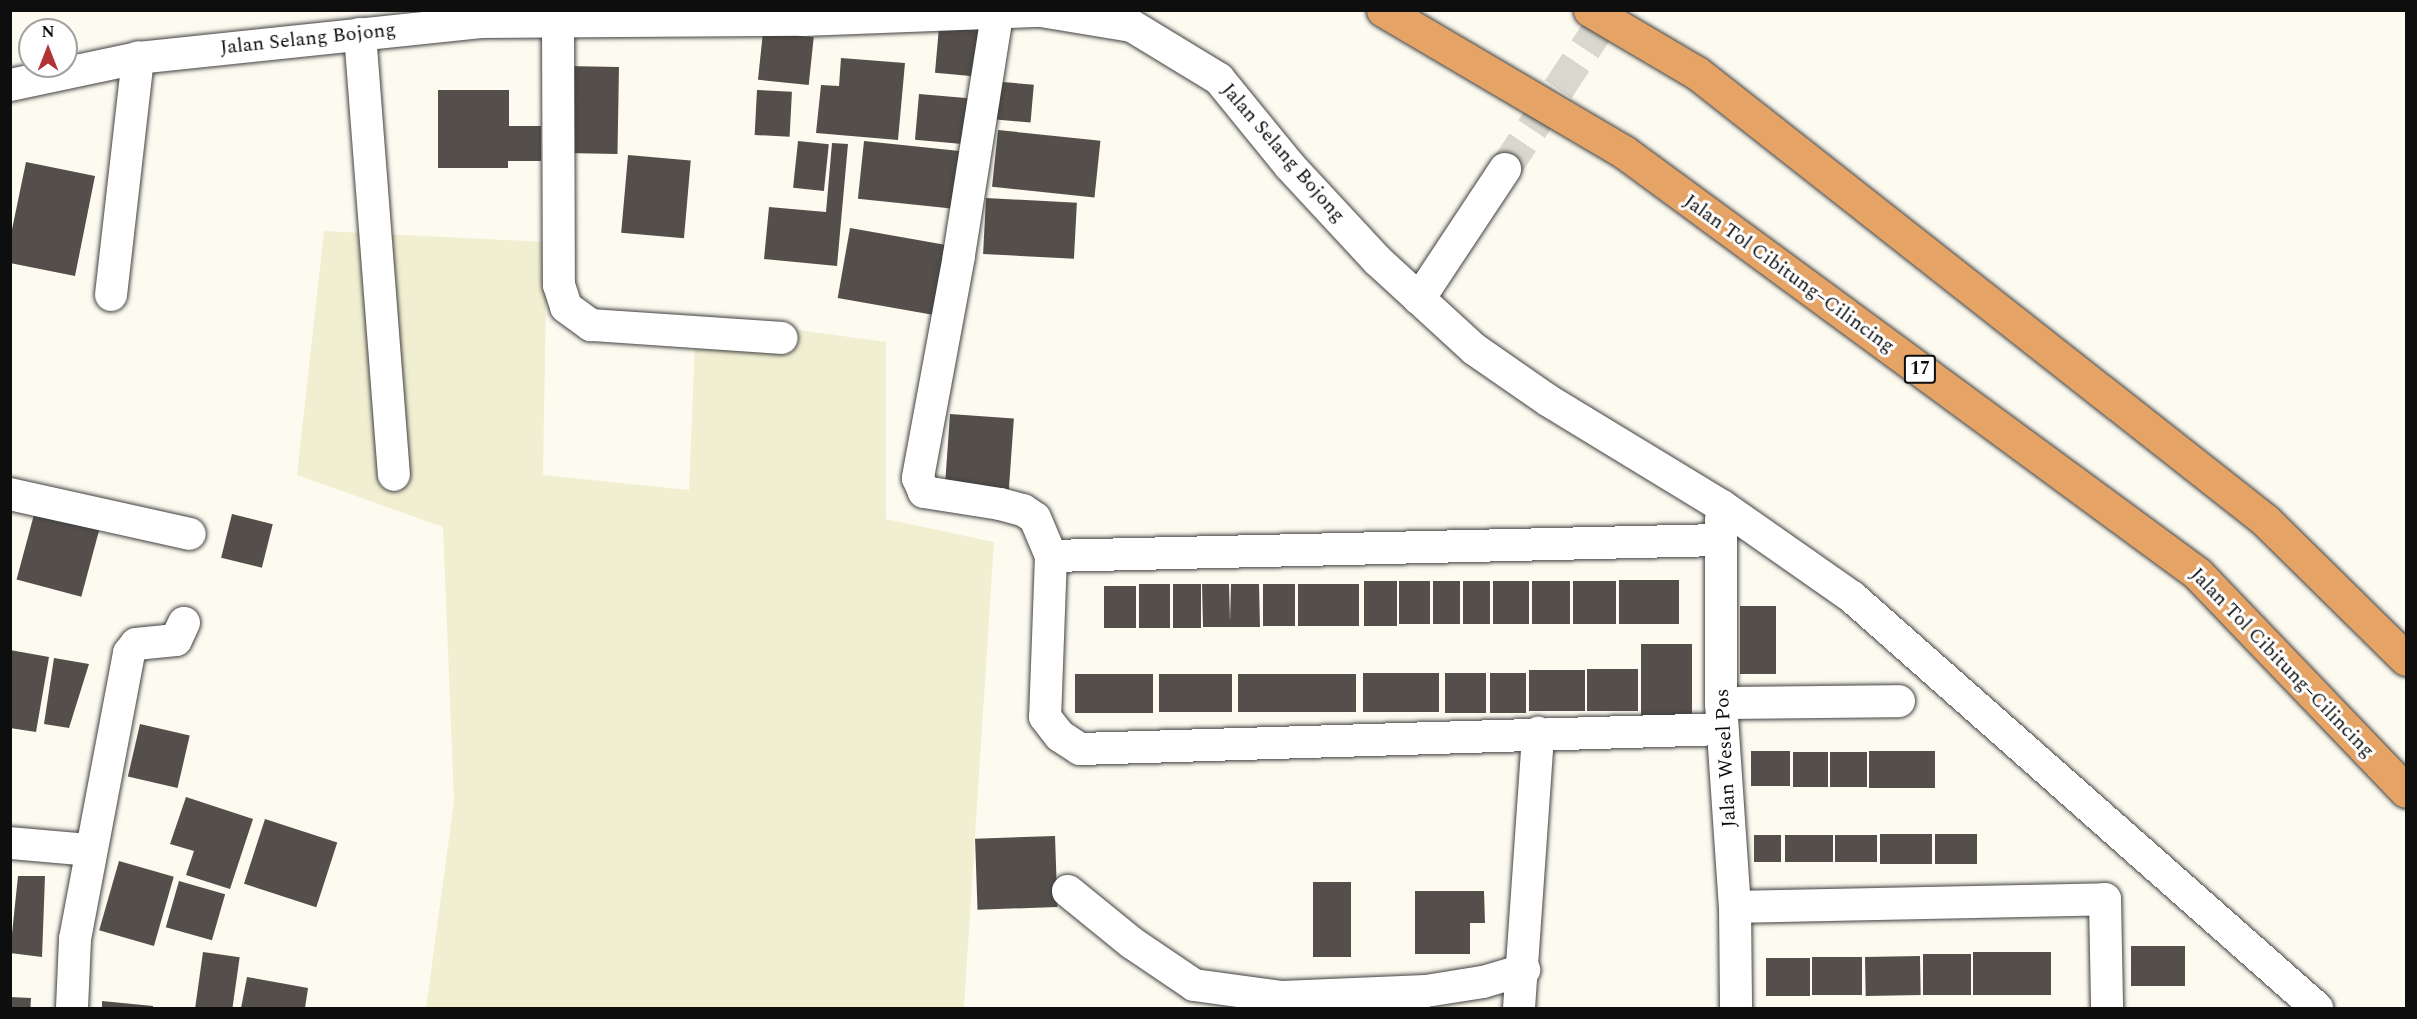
<!DOCTYPE html>
<html>
<head>
<meta charset="utf-8">
<style>
	body { margin:0 }
	#map { position:relative; width:2417px; height:1019px; overflow:hidden; background:#fdfbf0; font-family:Spectral,serif }
	div>[style] { position:absolute }
	[style*='--x'] { left:calc(var(--x)*1px); top:calc(var(--y)*1px); width:calc(var(--w)*1px); rotate:calc(var(--a)*1deg) }
	.farmland>* { inset:0; background:#f1efd2 }
	.building>* { inset:0; background:#554f4b; transform-origin:0 0 }
	.minor-tunnel>* { height:32px; margin-top:-16px; transform-origin:0; background:repeating-linear-gradient(90deg,#d9d7ce 0 32px,transparent 0 48px) }
	.roads { filter:drop-shadow(0 0 2px #414141) drop-shadow(0 0 2px #414141) }
	.minor>* { height:32px; margin:-16px; padding:0 16px; transform-origin:16px; border-radius:16px; background:#fff }
	.motorway>* { height:33px; margin:-16.5px; padding:0 16.5px; transform-origin:16.5px; border-radius:16.5px; background:#e6a366 }
	span { translate:-50% -50%; white-space:nowrap; text-align:center; line-height:1.15; -webkit-text-stroke:6px #fff; paint-order:stroke }
	.shield-label span { padding:2px 4px; background:#fff; border:2px solid; border-radius:4px; -webkit-text-stroke-width:0 }
	.shield-label { font-size:18px; color:#0e0e0e; font-weight:700 }
	.street-label { font-size:20px; color:#0e0e0e }
	.frame { position:absolute; inset:0; border:12px solid #0e0e0e; pointer-events:none }
	.north { position:absolute; left:18px; top:18px; width:60px; height:60px; box-sizing:border-box; background:#fff; border:2px solid #9f9f9f; border-radius:50%; rotate:0deg; font-size:16px; font-weight:700; line-height:24px; text-align:center; color:#0e0e0e }
	.north::after { content:''; display:block; margin:auto; width:21px; height:27px; background:#b03336; clip-path:polygon(50% 0,100% 100%,50% 72%,0 100%) }
</style>
</head>
<body>
<div id="map">
	<div class="farmland">
		<i style="clip-path:polygon(324px 231px,547px 242px,543px 475px,689px 490px,696px 316px,886px 342px,886px 519px,994px 542px,964px 1007px,1088px 1008px,426px 1008px,454px 801px,443px 527px,297px 475px)"></i>
	</div>
	<div class="building">
		<i style="left:939px;top:27px;width:44px;height:46px;rotate:5deg"></i>
		<i style="left:763px;top:32px;width:51px;height:48px;rotate:6deg"></i>
		<i style="clip-path:polygon(841px 58px,905px 63px,898px 140px,816px 133px,821px 85px,839px 86px)"></i>
		<i style="left:566px;top:66px;width:53px;height:87px;rotate:1deg"></i>
		<i style="left:991px;top:81px;width:43px;height:38px;rotate:5deg"></i>
		<i style="clip-path:polygon(438px 90px,509px 90px,509px 126px,541px 126px,541px 161px,508px 161px,508px 168px,438px 168px)"></i>
		<i style="left:757px;top:90px;width:35px;height:45px;rotate:3deg"></i>
		<i style="left:919px;top:94px;width:53px;height:46px;rotate:5deg"></i>
		<i style="left:998px;top:130px;width:103px;height:57px;rotate:6deg"></i>
		<i style="left:798px;top:141px;width:31px;height:47px;rotate:6deg"></i>
		<i style="left:864px;top:141px;width:101px;height:58px;rotate:6deg"></i>
		<i style="clip-path:polygon(832px 143px,848px 144px,837px 266px,764px 259px,769px 207px,826px 212px)"></i>
		<i style="left:628px;top:155px;width:63px;height:78px;rotate:5deg"></i>
		<i style="clip-path:polygon(26px 162px,95px 176px,75px 276px,10px 263px,10px 239px)"></i>
		<i style="left:986px;top:198px;width:91px;height:56px;rotate:3deg"></i>
		<i style="left:850px;top:228px;width:102px;height:71px;rotate:10deg"></i>
		<i style="left:950px;top:414px;width:64px;height:75px;rotate:4deg"></i>
		<i style="left:36px;top:507px;width:67px;height:75px;rotate:15deg"></i>
		<i style="left:232px;top:514px;width:42px;height:45px;rotate:14deg"></i>
		<i style="left:1619px;top:580px;width:60px;height:44px"></i>
		<i style="left:1364px;top:581px;width:33px;height:45px"></i>
		<i style="left:1399px;top:581px;width:31px;height:43px"></i>
		<i style="left:1433px;top:581px;width:27px;height:43px"></i>
		<i style="left:1463px;top:581px;width:27px;height:43px"></i>
		<i style="left:1493px;top:581px;width:36px;height:43px"></i>
		<i style="left:1532px;top:581px;width:38px;height:43px"></i>
		<i style="left:1573px;top:581px;width:43px;height:43px"></i>
		<i style="left:1139px;top:584px;width:31px;height:44px"></i>
		<i style="left:1173px;top:584px;width:28px;height:44px"></i>
		<i style="clip-path:polygon(1202px 584px,1229px 584px,1230px 621px,1231px 584px,1259px 584px,1260px 627px,1203px 627px)"></i>
		<i style="left:1263px;top:584px;width:32px;height:42px"></i>
		<i style="left:1298px;top:584px;width:61px;height:42px"></i>
		<i style="left:1104px;top:586px;width:32px;height:42px"></i>
		<i style="left:1740px;top:606px;width:36px;height:68px"></i>
		<i style="left:1641px;top:644px;width:51px;height:71px"></i>
		<i style="clip-path:polygon(10px 650px,49px 657px,36px 732px,10px 728px)"></i>
		<i style="clip-path:polygon(54px 658px,89px 664px,69px 728px,44px 724px)"></i>
		<i style="left:1587px;top:669px;width:51px;height:42px"></i>
		<i style="left:1529px;top:670px;width:56px;height:41px"></i>
		<i style="left:1363px;top:673px;width:76px;height:39px"></i>
		<i style="left:1445px;top:673px;width:41px;height:40px"></i>
		<i style="left:1490px;top:673px;width:36px;height:40px"></i>
		<i style="left:1075px;top:674px;width:78px;height:39px"></i>
		<i style="left:1159px;top:674px;width:73px;height:38px"></i>
		<i style="left:1238px;top:674px;width:118px;height:38px"></i>
		<i style="left:140px;top:724px;width:51px;height:54px;rotate:13deg"></i>
		<i style="left:1751px;top:751px;width:39px;height:35px"></i>
		<i style="left:1869px;top:751px;width:66px;height:37px"></i>
		<i style="left:1793px;top:752px;width:35px;height:35px"></i>
		<i style="left:1830px;top:752px;width:37px;height:35px"></i>
		<i style="clip-path:polygon(186px 797px,253px 819px,230px 889px,186px 875px,194px 851px,170px 844px)"></i>
		<i style="left:265px;top:819px;width:76px;height:68px;rotate:18deg"></i>
		<i style="left:1880px;top:834px;width:52px;height:30px"></i>
		<i style="left:1935px;top:834px;width:42px;height:30px"></i>
		<i style="left:1754px;top:835px;width:27px;height:27px"></i>
		<i style="left:1785px;top:835px;width:48px;height:27px"></i>
		<i style="left:1835px;top:835px;width:42px;height:27px"></i>
		<i style="left:1055px;top:836px;width:71px;height:80px;rotate:88deg"></i>
		<i style="left:119px;top:861px;width:57px;height:72px;rotate:16deg"></i>
		<i style="clip-path:polygon(18px 876px,45px 876px,42px 957px,10px 953px)"></i>
		<i style="left:179px;top:881px;width:48px;height:48px;rotate:16deg"></i>
		<i style="left:1313px;top:882px;width:38px;height:75px"></i>
		<i style="clip-path:polygon(1415px 891px,1484px 891px,1485px 923px,1470px 923px,1470px 954px,1415px 954px)"></i>
		<i style="left:2131px;top:946px;width:54px;height:40px"></i>
		<i style="left:203px;top:952px;width:37px;height:56px;rotate:8deg"></i>
		<i style="left:2051px;top:952px;width:43px;height:78px;rotate:90deg"></i>
		<i style="left:1923px;top:954px;width:48px;height:41px"></i>
		<i style="left:1920px;top:956px;width:39px;height:55px;rotate:89deg"></i>
		<i style="left:1812px;top:957px;width:50px;height:38px"></i>
		<i style="left:1766px;top:958px;width:44px;height:38px"></i>
		<i style="clip-path:polygon(247px 977px,308px 988px,305px 1008px,241px 1008px)"></i>
		<i style="left:10px;top:997px;width:21px;height:11px;rotate:3deg"></i>
		<i style="clip-path:polygon(102px 1001px,153px 1006px,153px 1008px,102px 1008px)"></i>
	</div>
	<div class="minor-tunnel">
		<i style="--x:1505;--y:169;--w:191;--a:-56.3"></i>
	</div>
	<div class="roads">
		<div class="minor">
			<i style="--x:997;--y:15;--w:244;--a:99"></i>
			<i style="--x:959;--y:256;--w:226;--a:100.5"></i>
			<i style="--x:918;--y:478;--w:15;--a:67"></i>
			<i style="--x:924;--y:492;--w:77;--a:9"></i>
			<i style="--x:1000;--y:504;--w:24;--a:15"></i>
			<i style="--x:1023;--y:510;--w:14;--a:34"></i>
			<i style="--x:1035;--y:518;--w:41;--a:67.2"></i>
			<i style="--x:1051;--y:556;--w:161;--a:92.1"></i>
			<i style="--x:1045;--y:717;--w:24;--a:52"></i>
			<i style="--x:1060;--y:736;--w:24;--a:33"></i>
			<i style="--x:1080;--y:749;--w:642;--a:-1.78"></i>
			<i style="--x:558;--y:22;--w:263;--a:89.8"></i>
			<i style="--x:559;--y:285;--w:23;--a:72"></i>
			<i style="--x:566;--y:307;--w:31;--a:36"></i>
			<i style="--x:591;--y:325;--w:191;--a:3.9"></i>
			<i style="--x:360;--y:34;--w:442;--a:85.6"></i>
			<i style="--x:10;--y:85;--w:131;--a:-11.9"></i>
			<i style="--x:138;--y:58;--w:343;--a:-6"></i>
			<i style="--x:479;--y:22;--w:324;--a:-0.4"></i>
			<i style="--x:803;--y:20;--w:238;--a:-2.2"></i>
			<i style="--x:1041;--y:11;--w:92;--a:9.4"></i>
			<i style="--x:1132;--y:26;--w:102;--a:31.3"></i>
			<i style="--x:1219;--y:79;--w:112;--a:50.8"></i>
			<i style="--x:1290;--y:166;--w:128;--a:47.2"></i>
			<i style="--x:1377;--y:260;--w:132;--a:42.5"></i>
			<i style="--x:1474;--y:349;--w:91;--a:34.7"></i>
			<i style="--x:1549;--y:401;--w:202;--a:31.3"></i>
			<i style="--x:1722;--y:506;--w:159;--a:35"></i>
			<i style="--x:1852;--y:597;--w:621;--a:41.47"></i>
			<i style="--x:111;--y:295;--w:239;--a:-83.5"></i>
			<i style="--x:1419;--y:299;--w:156;--a:-56.5"></i>
			<i style="--x:10;--y:494;--w:184;--a:12.5"></i>
			<i style="--x:1721;--y:519;--w:184;--a:90"></i>
			<i style="--x:1721;--y:703;--w:204;--a:86.1"></i>
			<i style="--x:1735;--y:907;--w:101;--a:89.4"></i>
			<i style="--x:1051;--y:556;--w:670;--a:-1.37"></i>
			<i style="--x:1721;--y:703;--w:178;--a:-0.6"></i>
			<i style="--x:10;--y:843;--w:80;--a:5"></i>
			<i style="--x:1068;--y:891;--w:82;--a:39.1"></i>
			<i style="--x:1132;--y:943;--w:75;--a:34.1"></i>
			<i style="--x:1194;--y:985;--w:89;--a:7.8"></i>
			<i style="--x:1282;--y:997;--w:144;--a:-2.4"></i>
			<i style="--x:1426;--y:991;--w:58;--a:-9"></i>
			<i style="--x:1483;--y:982;--w:43;--a:-16.3"></i>
			<i style="--x:1735;--y:907;--w:370;--a:-1.2"></i>
			<i style="--x:2105;--y:899;--w:109;--a:88.9"></i>
			<i style="--x:72;--y:1008;--w:69;--a:-87.5"></i>
			<i style="--x:75;--y:939;--w:291;--a:-79.3"></i>
			<i style="--x:129;--y:653;--w:11;--a:-52"></i>
			<i style="--x:136;--y:644;--w:40;--a:-5.7"></i>
			<i style="--x:176;--y:640;--w:19;--a:-65"></i>
			<i style="--x:1519;--y:1008;--w:276;--a:-86"></i>
		</div>
		<div class="motorway">
			<i style="--x:1383;--y:10;--w:280;--a:30.5"></i>
			<i style="--x:1624;--y:152;--w:711;--a:36.31"></i>
			<i style="--x:2197;--y:573;--w:302;--a:46.2"></i>
			<i style="--x:1590;--y:10;--w:124;--a:30.5"></i>
			<i style="--x:1697;--y:73;--w:723;--a:38.2"></i>
			<i style="--x:2265;--y:520;--w:198;--a:44.6"></i>
		</div>
	</div>
	<div class="shield-label">
		<span style="left:1920px;top:369px">17</span>
	</div>
	<div class="street-label">
		<span style="left:308px;top:39px;rotate:-6deg">Jalan Selang Bojong</span>
		<span style="left:1283px;top:153px;rotate:49deg">Jalan Selang Bojong</span>
		<span style="left:1789px;top:274px;rotate:36deg">Jalan Tol Cibitung–Cilincing</span>
		<span style="left:2282px;top:663px;rotate:46deg">Jalan Tol Cibitung–Cilincing</span>
		<span style="left:1726px;top:758px;rotate:-93deg">Jalan Wesel Pos</span>
	</div>
	<div class="frame"></div>
	<div class="north">N</div>
</div>
</body>
</html>
